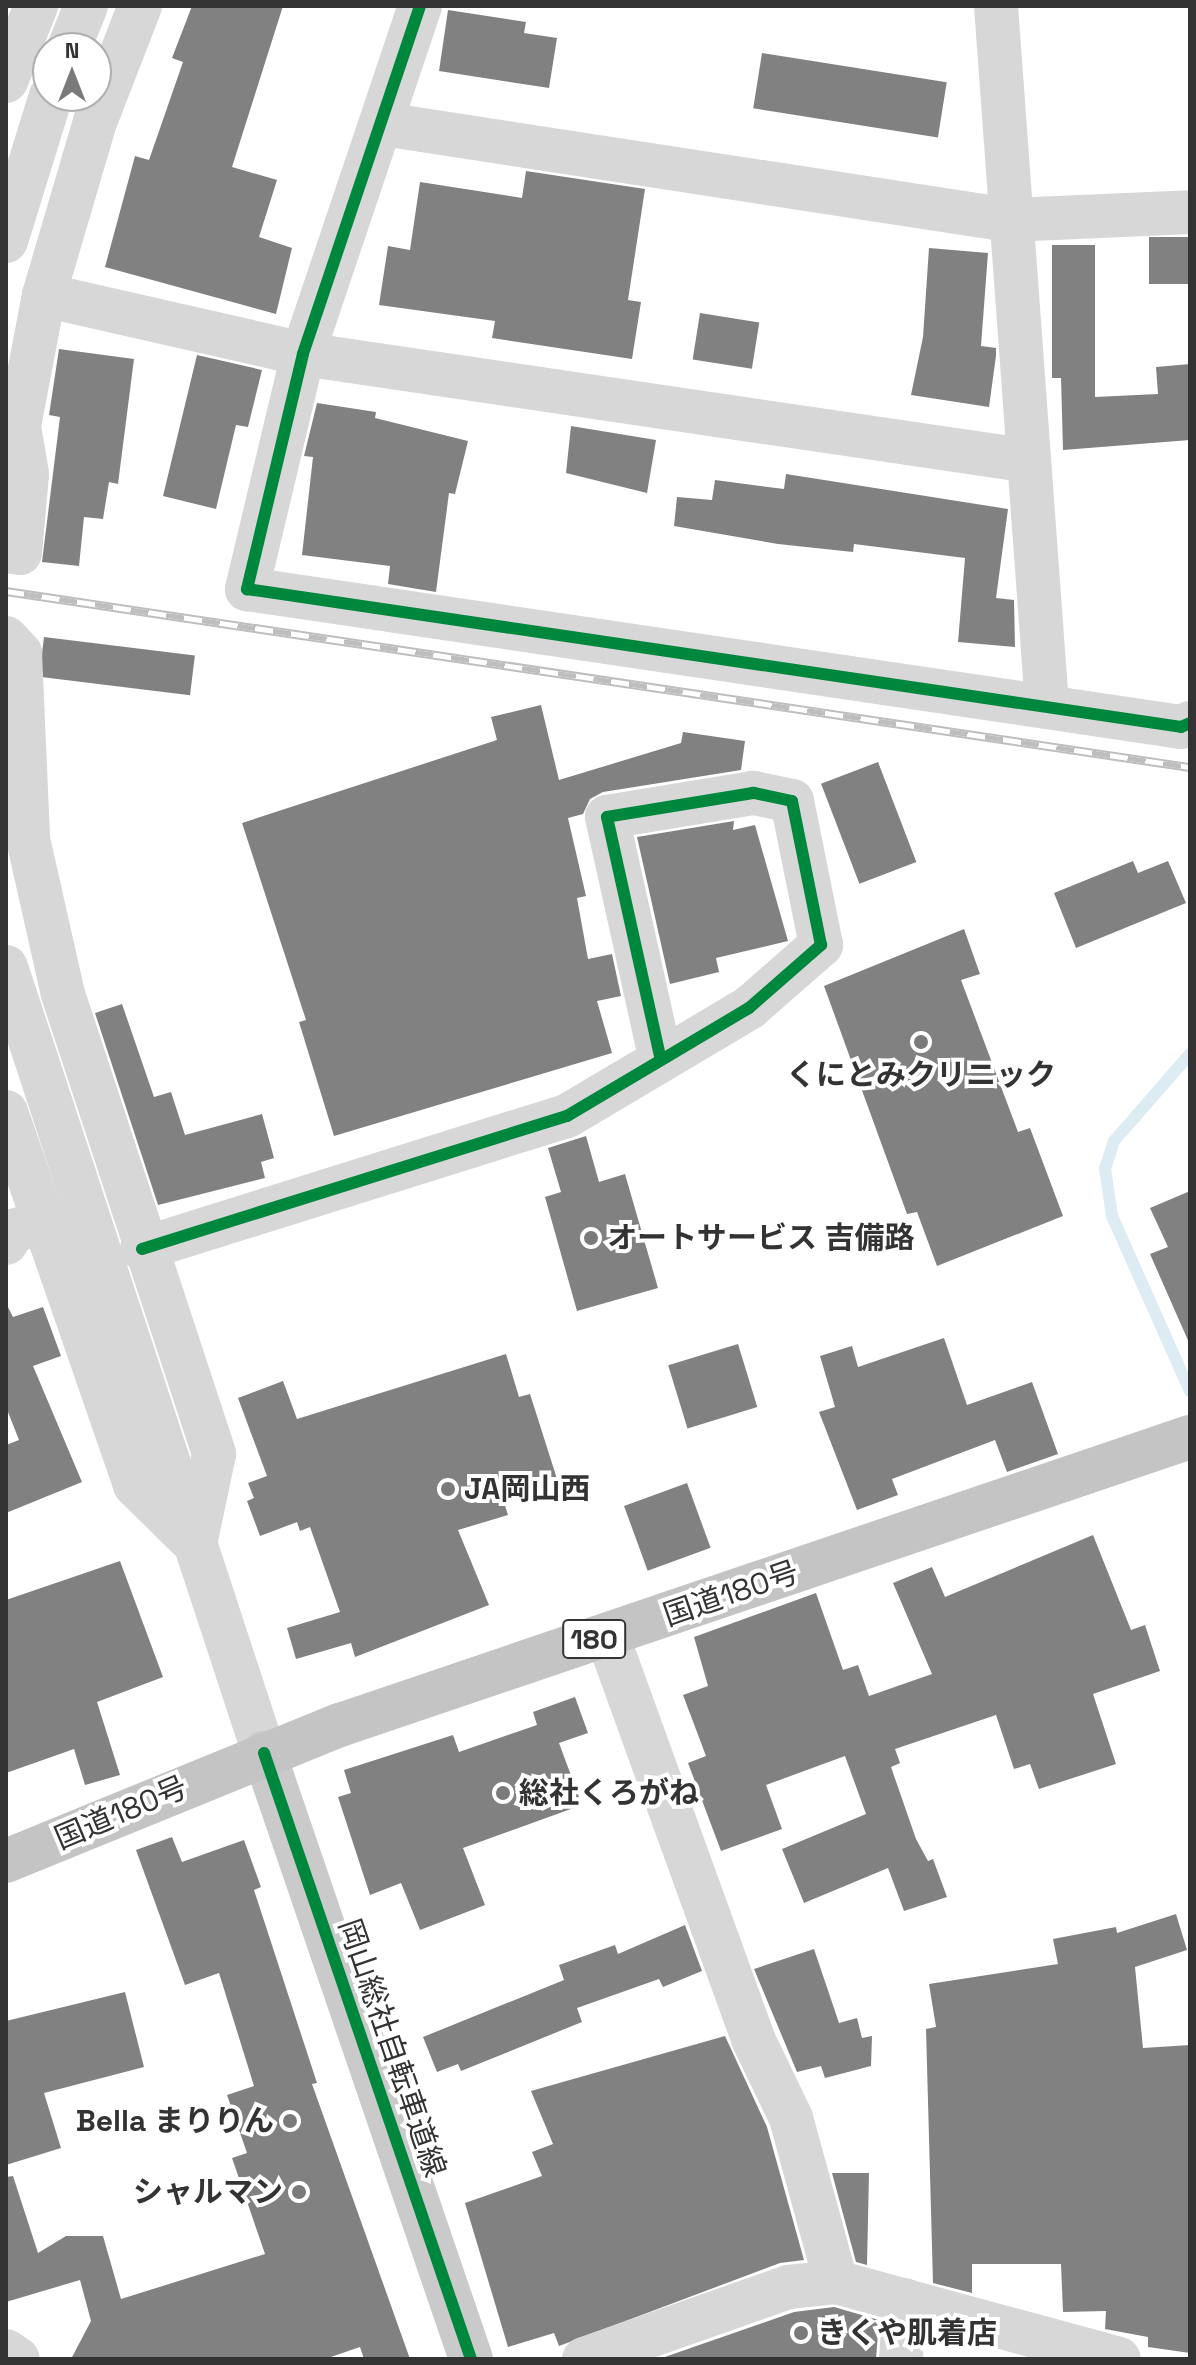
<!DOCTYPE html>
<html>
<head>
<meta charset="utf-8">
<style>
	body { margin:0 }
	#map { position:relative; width:1196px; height:2365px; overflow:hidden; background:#fff; font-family:"Space Grotesk","Noto Sans JP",sans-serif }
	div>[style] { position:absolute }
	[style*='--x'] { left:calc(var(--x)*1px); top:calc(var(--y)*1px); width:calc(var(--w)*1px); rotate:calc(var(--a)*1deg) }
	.stream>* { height:12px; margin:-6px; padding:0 6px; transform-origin:6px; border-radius:6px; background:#ddebf3 }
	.building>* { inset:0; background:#818181; transform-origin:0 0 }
	.minor>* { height:44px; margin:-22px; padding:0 22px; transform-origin:22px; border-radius:22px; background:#d7d7d7 }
	.major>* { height:44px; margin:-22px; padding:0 22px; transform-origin:22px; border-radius:22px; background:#cacaca }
	.highway>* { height:44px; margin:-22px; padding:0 22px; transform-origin:22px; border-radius:22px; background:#c4c4c4 }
	.rail>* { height:9px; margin-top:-4.5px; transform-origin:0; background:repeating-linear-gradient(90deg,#fff 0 18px,#bebebe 0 36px); box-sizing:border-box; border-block:2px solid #bebebe }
	.cycleway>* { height:12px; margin:-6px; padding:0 6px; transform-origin:6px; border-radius:6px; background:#00873e }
	.dots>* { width:22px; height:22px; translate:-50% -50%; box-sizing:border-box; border:4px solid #fff; border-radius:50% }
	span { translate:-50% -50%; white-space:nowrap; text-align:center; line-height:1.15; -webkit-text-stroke:8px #fff; paint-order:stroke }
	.shield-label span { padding:2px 6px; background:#fff; border:2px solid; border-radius:6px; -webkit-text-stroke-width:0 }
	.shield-label { font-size:28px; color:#333; font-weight:700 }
	.poi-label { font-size:30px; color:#333; font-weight:700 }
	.left { translate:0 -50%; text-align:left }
	.right { translate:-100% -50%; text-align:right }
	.street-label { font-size:30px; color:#333 }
	.frame { position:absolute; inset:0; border:8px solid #333; pointer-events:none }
	.north { position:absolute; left:32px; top:32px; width:80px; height:80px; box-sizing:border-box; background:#fff; border:2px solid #adadad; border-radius:50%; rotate:0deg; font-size:22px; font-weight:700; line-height:32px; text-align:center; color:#333 }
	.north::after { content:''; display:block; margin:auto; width:28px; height:36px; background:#7a7a7a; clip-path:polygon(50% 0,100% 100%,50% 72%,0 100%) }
</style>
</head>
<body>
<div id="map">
	<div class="stream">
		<i style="--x:1190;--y:1054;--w:116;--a:131.1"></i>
		<i style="--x:1114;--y:1141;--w:29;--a:108"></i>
		<i style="--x:1105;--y:1169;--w:48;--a:81.5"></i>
		<i style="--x:1112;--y:1216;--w:192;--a:66"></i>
	</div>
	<div class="building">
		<i style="clip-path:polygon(192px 6px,283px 6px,232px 167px,277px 180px,259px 237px,292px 248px,276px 314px,105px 267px,135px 156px,149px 160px,183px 62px,172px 58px)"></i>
		<i style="clip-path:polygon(448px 10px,526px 22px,524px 33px,557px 38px,549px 88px,439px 71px)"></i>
		<i style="left:762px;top:53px;width:187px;height:56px;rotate:9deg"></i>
		<i style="clip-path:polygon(526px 171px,645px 189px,628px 300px,641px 302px,632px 359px,492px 338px,495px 321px,379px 305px,388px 246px,410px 250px,420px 182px,522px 198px)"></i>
		<i style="left:1190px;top:237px;width:47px;height:41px;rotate:90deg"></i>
		<i style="clip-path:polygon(1052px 245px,1095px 245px,1095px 397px,1158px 394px,1156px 367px,1190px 364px,1190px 440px,1063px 450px,1061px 378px,1052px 378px)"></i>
		<i style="clip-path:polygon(929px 248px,988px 253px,981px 346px,996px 348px,996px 356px,989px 407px,911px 395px,923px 337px)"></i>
		<i style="left:700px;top:313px;width:60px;height:47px;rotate:9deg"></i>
		<i style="clip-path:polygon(59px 349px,134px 359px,118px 484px,109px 482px,103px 519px,84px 517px,79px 566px,42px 562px,60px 417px,49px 415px)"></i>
		<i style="clip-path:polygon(197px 355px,262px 370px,248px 427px,236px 425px,216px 509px,163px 496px)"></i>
		<i style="clip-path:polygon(317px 403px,376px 412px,375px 418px,468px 441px,455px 494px,449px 493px,436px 592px,388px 584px,390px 566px,302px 555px,313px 457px,304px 456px)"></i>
		<i style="clip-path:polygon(571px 426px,656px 440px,647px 493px,566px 473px)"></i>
		<i style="clip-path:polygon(786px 474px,1008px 509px,996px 598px,1014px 600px,1015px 647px,958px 642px,965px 558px,854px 544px,853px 552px,778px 544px,674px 526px,677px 497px,712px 500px,715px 480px,784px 489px)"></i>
		<i style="left:44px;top:637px;width:152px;height:40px;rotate:7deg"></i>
		<i style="clip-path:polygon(541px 705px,559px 780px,681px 743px,683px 732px,745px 741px,741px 770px,603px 792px,590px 799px,583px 814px,568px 818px,586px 896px,577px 898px,588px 959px,612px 954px,621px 996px,597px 1001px,612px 1053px,334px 1136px,299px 1022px,306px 1020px,242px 823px,497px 740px,491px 717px)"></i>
		<i style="left:878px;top:762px;width:107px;height:61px;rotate:69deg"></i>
		<i style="clip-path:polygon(734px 821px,733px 830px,755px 825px,788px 941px,716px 958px,719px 972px,670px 984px,637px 837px)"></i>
		<i style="clip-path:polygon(1133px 861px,1138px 873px,1168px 861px,1186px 903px,1076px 948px,1054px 893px)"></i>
		<i style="clip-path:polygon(964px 929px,980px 974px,961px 980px,1018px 1132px,1030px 1128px,1063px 1216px,937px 1266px,917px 1212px,907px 1214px,824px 986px)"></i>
		<i style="clip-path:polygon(122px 1004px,154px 1097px,171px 1092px,185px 1135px,262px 1114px,274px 1158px,261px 1162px,265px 1178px,158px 1205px,95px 1013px)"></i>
		<i style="clip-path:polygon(586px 1136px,599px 1182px,625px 1174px,658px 1288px,577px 1311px,545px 1197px,561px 1192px,548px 1148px)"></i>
		<i style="clip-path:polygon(1190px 1191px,1190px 1345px,1150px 1254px,1168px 1247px,1150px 1208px)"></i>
		<i style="clip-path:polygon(6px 1303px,13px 1317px,43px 1307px,61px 1356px,33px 1366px,82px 1482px,6px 1513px,6px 1445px,19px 1440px,6px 1407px)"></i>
		<i style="clip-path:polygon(944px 1338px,967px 1405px,1032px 1382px,1058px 1454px,1007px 1472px,995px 1440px,892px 1479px,898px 1495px,857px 1510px,819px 1412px,835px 1407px,820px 1356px,852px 1346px,858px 1367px)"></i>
		<i style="left:738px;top:1344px;width:66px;height:73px;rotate:73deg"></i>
		<i style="clip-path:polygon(506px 1354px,519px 1397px,530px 1394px,558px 1482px,503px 1499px,508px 1515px,458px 1530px,489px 1605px,355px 1657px,351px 1643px,296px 1659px,287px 1628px,340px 1612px,310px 1527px,300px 1531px,297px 1522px,260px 1536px,247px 1501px,254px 1498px,248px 1483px,267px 1476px,238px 1398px,283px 1381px,297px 1419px)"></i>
		<i style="left:687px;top:1483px;width:69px;height:67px;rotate:70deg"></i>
		<i style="clip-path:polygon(1093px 1535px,1131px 1630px,1145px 1625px,1160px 1671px,1093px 1694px,1116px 1764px,1039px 1789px,1030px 1764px,1014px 1769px,996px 1715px,895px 1749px,900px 1763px,891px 1767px,916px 1839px,928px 1861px,933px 1859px,947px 1897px,904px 1911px,888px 1868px,804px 1903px,782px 1849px,866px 1814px,845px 1756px,766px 1785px,782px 1829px,721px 1851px,688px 1763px,706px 1756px,683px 1695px,708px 1686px,694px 1637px,816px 1593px,843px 1670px,858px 1665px,869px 1696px,932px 1674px,893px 1583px,932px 1567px,945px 1597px)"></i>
		<i style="clip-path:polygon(120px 1561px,163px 1677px,97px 1702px,120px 1775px,85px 1785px,74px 1749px,6px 1773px,6px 1600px)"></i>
		<i style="clip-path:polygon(575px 1697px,588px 1733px,559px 1743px,582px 1805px,463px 1848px,485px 1905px,420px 1930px,401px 1883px,370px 1895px,338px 1797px,351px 1793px,344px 1770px,453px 1735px,459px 1752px,537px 1725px,533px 1712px)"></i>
		<i style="clip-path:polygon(172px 1837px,182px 1862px,244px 1840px,261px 1887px,254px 1890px,317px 2083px,312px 2084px,410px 2359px,364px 2359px,360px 2347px,325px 2359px,71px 2359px,91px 2321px,80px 2280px,6px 2302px,6px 2177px,13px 2176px,38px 2253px,66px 2236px,103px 2236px,121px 2299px,265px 2254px,232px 2158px,247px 2153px,227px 2095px,254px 2086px,219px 1973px,185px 1985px,136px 1850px)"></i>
		<i style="clip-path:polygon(1176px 1914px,1187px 1950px,1135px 1967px,1143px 2048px,1190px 2045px,1190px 2353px,1148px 2347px,1148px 2337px,1105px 2329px,1106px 2311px,1063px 2312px,1061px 2264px,972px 2264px,972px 2293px,933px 2283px,926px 2029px,936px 2027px,929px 1984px,1058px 1964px,1053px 1939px,1116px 1927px,1117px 1933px)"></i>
		<i style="clip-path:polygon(685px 1925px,702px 1971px,663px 1987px,659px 1979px,577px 2008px,582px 2022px,461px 2071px,458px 2064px,437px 2072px,423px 2037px,564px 1980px,559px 1965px,615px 1945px,618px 1954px)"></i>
		<i style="clip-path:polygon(814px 1949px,839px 2023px,857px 2018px,862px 2038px,872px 2036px,871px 2066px,825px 2078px,821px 2066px,797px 2072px,754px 1969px)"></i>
		<i style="clip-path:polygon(125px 1992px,144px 2067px,44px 2093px,61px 2148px,6px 2165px,6px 2021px)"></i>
		<i style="clip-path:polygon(725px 2036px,767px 2127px,804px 2260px,780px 2263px,559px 2346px,554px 2333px,508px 2347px,465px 2203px,542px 2176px,532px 2152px,553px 2144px,531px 2091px)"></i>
		<i style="clip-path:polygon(832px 2173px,869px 2173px,867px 2265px,856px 2262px)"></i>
		<i style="clip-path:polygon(834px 2307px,879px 2320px,876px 2359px,659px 2359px,794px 2312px)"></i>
	</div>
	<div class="minor">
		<i style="--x:420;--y:6;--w:367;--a:108.6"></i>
		<i style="--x:303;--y:354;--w:242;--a:103.4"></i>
		<i style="--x:247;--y:589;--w:944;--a:8.4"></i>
		<i style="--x:1181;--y:727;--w:10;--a:-24"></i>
		<i style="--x:996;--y:6;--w:701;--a:85.83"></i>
		<i style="--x:69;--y:48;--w:45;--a:-68"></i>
		<i style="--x:6;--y:81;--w:81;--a:-68.2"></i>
		<i style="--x:383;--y:124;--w:633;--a:8.72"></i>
		<i style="--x:1009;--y:220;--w:181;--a:-2.5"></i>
		<i style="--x:6;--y:241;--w:152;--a:-72.8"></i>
		<i style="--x:44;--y:295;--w:266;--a:12.8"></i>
		<i style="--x:303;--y:354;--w:734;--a:8.38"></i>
		<i style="--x:6;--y:551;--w:14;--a:8"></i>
		<i style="--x:20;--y:553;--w:79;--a:-84.9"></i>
		<i style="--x:27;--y:474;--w:49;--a:-99.5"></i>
		<i style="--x:19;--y:426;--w:133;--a:-79.2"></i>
		<i style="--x:44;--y:295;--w:180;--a:-73.6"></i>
		<i style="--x:95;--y:122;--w:124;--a:-68.8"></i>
		<i style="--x:6;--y:638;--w:21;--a:47"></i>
		<i style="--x:20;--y:653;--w:186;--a:87.5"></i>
		<i style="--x:28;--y:839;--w:159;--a:77.3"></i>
		<i style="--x:63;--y:994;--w:484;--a:71.8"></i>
		<i style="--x:214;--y:1454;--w:92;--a:101.9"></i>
		<i style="--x:6;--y:967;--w:827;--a:71.83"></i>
		<i style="--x:6;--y:1112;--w:395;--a:70.9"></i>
		<i style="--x:135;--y:1485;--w:77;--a:44.5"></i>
		<i style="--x:6;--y:1243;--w:14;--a:-60"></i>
		<i style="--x:13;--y:1231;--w:30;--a:-17"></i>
		<i style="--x:142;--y:1249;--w:445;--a:-17.4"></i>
		<i style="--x:567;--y:1116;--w:212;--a:-30.7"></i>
		<i style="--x:749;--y:1008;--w:96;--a:-41.2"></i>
		<i style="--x:821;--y:945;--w:147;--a:-101.4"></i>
		<i style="--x:792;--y:801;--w:40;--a:-168"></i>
		<i style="--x:753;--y:793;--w:148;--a:170.7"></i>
		<i style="--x:607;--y:817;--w:245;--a:77.5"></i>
		<i style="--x:607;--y:1635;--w:430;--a:70.1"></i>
		<i style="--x:753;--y:2039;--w:88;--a:64.3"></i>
		<i style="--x:791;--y:2118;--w:170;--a:74.7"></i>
		<i style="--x:6;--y:2351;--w:14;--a:34"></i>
		<i style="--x:584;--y:2359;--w:216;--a:-19.4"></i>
		<i style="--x:788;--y:2287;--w:48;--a:-5.9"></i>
		<i style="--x:836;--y:2282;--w:293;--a:15.2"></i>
		<i style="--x:901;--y:2359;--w:59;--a:-86.1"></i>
	</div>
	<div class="major">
		<i style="--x:264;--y:1753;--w:640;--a:71.14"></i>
	</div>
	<div class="highway">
		<i style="--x:6;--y:1861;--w:361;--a:-22.2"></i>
		<i style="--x:340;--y:1725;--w:897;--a:-18.72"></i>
	</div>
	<div class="rail">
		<i style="--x:6;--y:591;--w:1197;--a:8.46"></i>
	</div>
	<div class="cycleway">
		<i style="--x:420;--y:6;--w:367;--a:108.6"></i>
		<i style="--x:303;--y:354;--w:242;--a:103.4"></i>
		<i style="--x:247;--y:589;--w:944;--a:8.4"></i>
		<i style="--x:1181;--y:727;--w:10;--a:-24"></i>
		<i style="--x:142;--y:1249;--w:445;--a:-17.4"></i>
		<i style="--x:567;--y:1116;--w:212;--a:-30.7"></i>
		<i style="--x:749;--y:1008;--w:96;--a:-41.2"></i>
		<i style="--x:821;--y:945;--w:147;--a:-101.4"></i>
		<i style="--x:792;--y:801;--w:40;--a:-168"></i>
		<i style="--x:753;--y:793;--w:148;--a:170.7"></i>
		<i style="--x:607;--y:817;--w:245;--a:77.5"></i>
		<i style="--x:264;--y:1753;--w:640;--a:71.14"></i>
	</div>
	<div class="dots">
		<i style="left:921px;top:1042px;background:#7a7a7a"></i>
		<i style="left:591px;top:1238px;background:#7a7a7a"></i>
		<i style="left:448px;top:1489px;background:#7a7a7a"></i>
		<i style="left:503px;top:1793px;background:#7a7a7a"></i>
		<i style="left:290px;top:2121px;background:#7a7a7a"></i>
		<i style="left:299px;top:2192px;background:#7a7a7a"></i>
		<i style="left:801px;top:2333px;background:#7a7a7a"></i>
	</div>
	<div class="shield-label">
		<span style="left:594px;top:1639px">180</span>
	</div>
	<div class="poi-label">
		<span style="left:921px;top:1075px">くにとみクリニック</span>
		<span class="left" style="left:607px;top:1238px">オートサービス 吉備路</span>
		<span class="left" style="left:464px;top:1489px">JA岡山西</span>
		<span class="left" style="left:519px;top:1793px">総社くろがね</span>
		<span class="right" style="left:274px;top:2121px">Bella まりりん</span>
		<span class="right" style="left:283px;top:2192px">シャルマン</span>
		<span class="left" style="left:817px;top:2333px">きくや肌着店</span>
	</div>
	<div class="street-label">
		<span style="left:731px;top:1594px;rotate:-19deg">国道180号</span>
		<span style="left:121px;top:1813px;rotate:-23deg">国道180号</span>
		<span style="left:392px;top:2048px;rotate:71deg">岡山総社自転車道線</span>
	</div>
	<div class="frame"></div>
	<div class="north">N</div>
</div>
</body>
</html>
